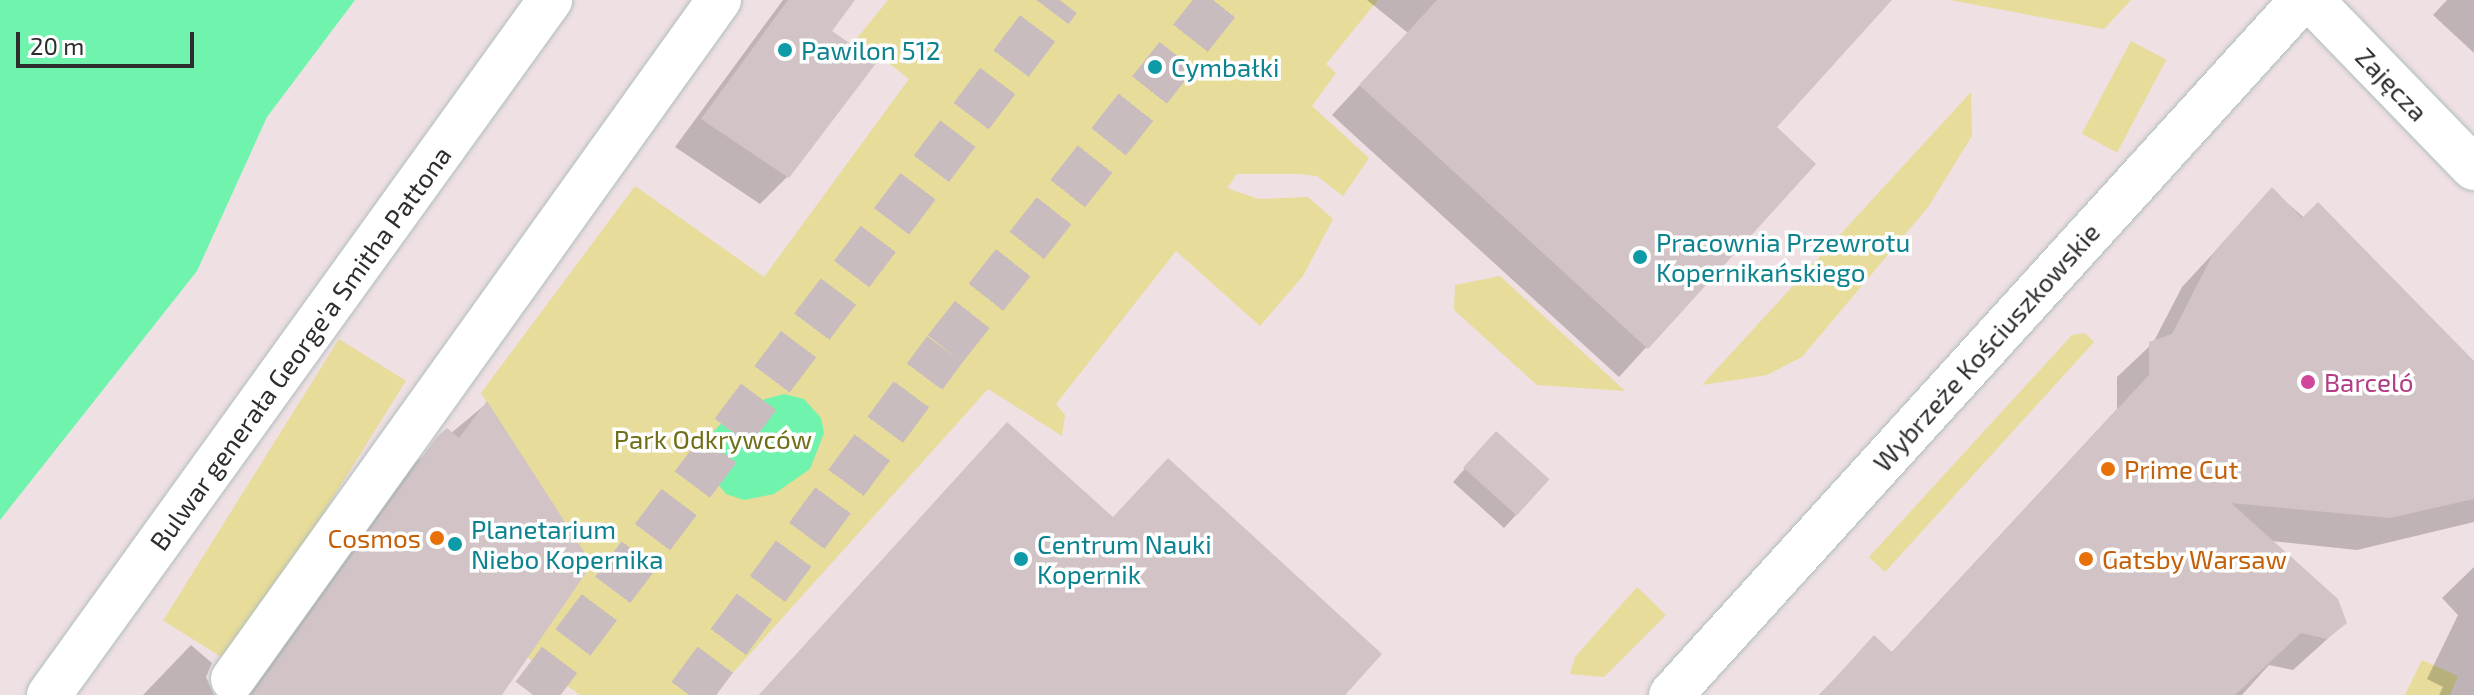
<!DOCTYPE html>
<html>
<head>
<meta charset="utf-8">
<style>
	body { margin:0 }
	#map { position:relative; width:2474px; height:695px; overflow:hidden; background:#efe0e3; font-family:"Exo 2",sans-serif }
	div>[style] { position:absolute }
	[style*='--x'] { left:calc(var(--x)*1px); top:calc(var(--y)*1px); width:calc(var(--w)*1px); rotate:calc(var(--a)*1deg) }
	.green>* { inset:0; background:#e7dc9a; transform-origin:0 0 }
	.water>* { inset:0; background:#70f4ad }
	.shadow>* { inset:0; background:#0003 }
	.building>* { inset:0; background:#d2c4c6; transform-origin:0 0 }
	.primary-tunnel>* { height:44px; margin-top:-22px; transform-origin:0; background:repeating-linear-gradient(90deg,#c8bcbf 0 44px,transparent 0 66px) }
	.roads { filter:drop-shadow(0 0 2px #b0bdbd) drop-shadow(0 0 2px #b0bdbd) }
	.pedestrian>* { height:44px; margin:-22px; padding:0 22px; transform-origin:22px; border-radius:22px; background:#fff }
	.minor>* { height:44px; margin:-22px; padding:0 22px; transform-origin:22px; border-radius:22px; background:#fff }
	.tertiary>* { height:44px; margin:-22px; padding:0 22px; transform-origin:22px; border-radius:22px; background:#fff }
	.dots>* { width:22px; height:22px; translate:-50% -50%; box-sizing:border-box; border:4px solid #fff; border-radius:50% }
	span { translate:-50% -50%; white-space:nowrap; text-align:center; line-height:1.15; -webkit-text-stroke:7px #fff; paint-order:stroke }
	.culture-label { font-size:26px; color:#0d838f }
	.left { translate:0 -50%; text-align:left }
	.street-label { font-size:26px; color:#2d2d2d }
	.hotel-label { font-size:26px; color:#b23c85 }
	.park-label { font-size:26px; color:#706f18 }
	.food-label { font-size:26px; color:#c56008 }
	.right { translate:-100% -50%; text-align:right }
	.scale { position:absolute; left:16px; top:32px; width:178px; height:36px; box-sizing:border-box; border:4px solid #2d2d2d; border-top:0; padding-left:10px; font-size:24px; line-height:28px; white-space:nowrap; color:#2d2d2d; -webkit-text-stroke:6px #fff; paint-order:stroke }
</style>
</head>
<body>
<div id="map">
	<div class="green">
		<i style="clip-path:polygon(888px 0,1378px 0,1326px 64px,1336px 73px,1312px 106px,1369px 158px,1343px 196px,1317px 176px,1299px 174px,1237px 174px,1227px 188px,1258px 199px,1308px 197px,1333px 219px,1303px 276px,1260px 326px,1176px 251px,1056px 404px,1065px 415px,1062px 436px,988px 389px,713px 695px,580px 695px,520px 652px,582px 549px,481px 393px,635px 186px,764px 277px,909px 79px,857px 38px)"></i>
		<i style="clip-path:polygon(1950px 0,2131px 0,2104px 29px)"></i>
		<i style="left:2131px;top:41px;width:40px;height:105px;rotate:28deg"></i>
		<i style="clip-path:polygon(1971px 92px,1972px 136px,1928px 207px,1802px 357px,1767px 375px,1702px 385px)"></i>
		<i style="clip-path:polygon(1500px 276px,1625px 391px,1537px 385px,1454px 310px,1455px 285px)"></i>
		<i style="clip-path:polygon(2085px 333px,2094px 342px,1885px 572px,1869px 557px,2072px 335px)"></i>
		<i style="left:339px;top:339px;width:79px;height:332px;rotate:32deg"></i>
		<i style="clip-path:polygon(1637px 587px,1666px 615px,1604px 677px,1570px 674px,1575px 657px)"></i>
		<i style="clip-path:polygon(2422px 660px,2458px 676px,2450px 695px,2405px 695px)"></i>
	</div>
	<div class="water">
		<i style="clip-path:polygon(0 0,355px 0,267px 117px,197px 271px,0 520px)"></i>
		<i style="clip-path:polygon(784px 394px,804px 399px,821px 418px,824px 433px,810px 469px,774px 494px,744px 500px,726px 494px,705px 468px,713px 432px,737px 407px)"></i>
	</div>
	<div class="shadow">
		<i style="clip-path:polygon(783px 0,852px 0,829px 31px,787px 177px,760px 204px,675px 147px)"></i>
		<i style="clip-path:polygon(1367px 0,1867px 0,1774px 128px,1814px 164px,1619px 377px,1332px 115px,1408px 33px)"></i>
		<i style="clip-path:polygon(2447px 0,2474px 0,2474px 53px,2433px 15px)"></i>
		<i style="clip-path:polygon(2272px 190px,2474px 364px,2474px 522px,2357px 550px,2271px 541px,2345px 623px,2293px 670px,2269px 665px,2242px 695px,1819px 695px,1874px 638px,1890px 654px,2117px 409px,2117px 377px,2153px 343px,2182px 287px)"></i>
		<i style="clip-path:polygon(486px 404px,498px 695px,246px 695px,408px 469px)"></i>
		<i style="clip-path:polygon(1007px 425px,1112px 519px,1379px 654px,1345px 695px,759px 695px)"></i>
		<i style="clip-path:polygon(1484px 447px,1516px 515px,1504px 528px,1453px 482px)"></i>
		<i style="clip-path:polygon(2474px 567px,2474px 695px,2439px 695px,2443px 687px,2427px 679px,2458px 615px,2442px 598px)"></i>
		<i style="clip-path:polygon(191px 645px,212px 663px,206px 677px,214px 695px,143px 695px)"></i>
	</div>
	<div class="building">
		<i style="clip-path:polygon(788px 0,855px 0,832px 31px,877px 62px,789px 178px,701px 119px)"></i>
		<i style="clip-path:polygon(1437px 0,1892px 0,1777px 127px,1816px 164px,1648px 349px,1359px 85px)"></i>
		<i style="clip-path:polygon(2272px 187px,2302px 218px,2318px 202px,2474px 361px,2474px 499px,2390px 518px,2231px 503px,2338px 599px,2347px 623px,2327px 639px,2301px 633px,2235px 695px,1820px 695px,1874px 635px,1892px 652px,2149px 375px,2149px 342px,2172px 334px,2214px 252px)"></i>
		<i style="clip-path:polygon(487px 401px,592px 564px,502px 695px,252px 695px,436px 438px,447px 428px,459px 438px)"></i>
		<i style="clip-path:polygon(1007px 422px,1113px 517px,1168px 458px,1382px 654px,1345px 695px,759px 695px)"></i>
		<i style="left:1496px;top:431px;width:72px;height:49px;rotate:42deg"></i>
	</div>
	<div class="primary-tunnel">
		<i style="--x:533;--y:695;--w:872;--a:-52.88"></i>
		<i style="--x:689;--y:695;--w:430;--a:-53.5"></i>
		<i style="--x:945;--y:349;--w:445;--a:-51.7"></i>
	</div>
	<div class="roads">
		<div class="pedestrian">
			<i style="--x:49;--y:695;--w:857;--a:-54.21"></i>
		</div>
		<div class="minor">
			<i style="--x:233;--y:679;--w:835;--a:-54.41"></i>
			<i style="--x:1671;--y:695;--w:939;--a:-47.76"></i>
		</div>
		<div class="tertiary">
			<i style="--x:2311;--y:0;--w:234;--a:45.9"></i>
		</div>
	</div>
	<div class="dots">
		<i style="left:785px;top:50px;background:#0f9aa8"></i>
		<i style="left:1155px;top:67px;background:#0f9aa8"></i>
		<i style="left:1640px;top:257px;background:#0f9aa8"></i>
		<i style="left:2308px;top:382px;background:#d1479c"></i>
		<i style="left:2108px;top:469px;background:#e8710a"></i>
		<i style="left:437px;top:538px;background:#e8710a"></i>
		<i style="left:455px;top:544px;background:#0f9aa8"></i>
		<i style="left:1021px;top:559px;background:#0f9aa8"></i>
		<i style="left:2086px;top:559px;background:#e8710a"></i>
	</div>
	<div class="culture-label">
		<span class="left" style="left:801px;top:50px">Pawilon 512</span>
		<span class="left" style="left:1171px;top:67px">Cymbałki</span>
		<span class="left" style="left:1656px;top:257px">Pracownia Przewrotu<br>Kopernikańskiego</span>
		<span class="left" style="left:471px;top:544px">Planetarium<br>Niebo Kopernika</span>
		<span class="left" style="left:1037px;top:559px">Centrum Nauki<br>Kopernik</span>
	</div>
	<div class="street-label">
		<span style="left:2392px;top:84px;rotate:46deg">Zajęcza</span>
		<span style="left:1986px;top:347px;rotate:-48deg">Wybrzeże Kościuszkowskie</span>
		<span style="left:300px;top:348px;rotate:-54deg">Bulwar generała George'a Smitha Pattona</span>
	</div>
	<div class="hotel-label">
		<span class="left" style="left:2324px;top:382px">Barceló</span>
	</div>
	<div class="park-label">
		<span style="left:713px;top:439px">Park Odkrywców</span>
	</div>
	<div class="food-label">
		<span class="left" style="left:2124px;top:469px">Prime Cut</span>
		<span class="right" style="left:421px;top:538px">Cosmos</span>
		<span class="left" style="left:2102px;top:559px">Gatsby Warsaw</span>
	</div>
	<div class="scale">20 m</div>
</div>
</body>
</html>
